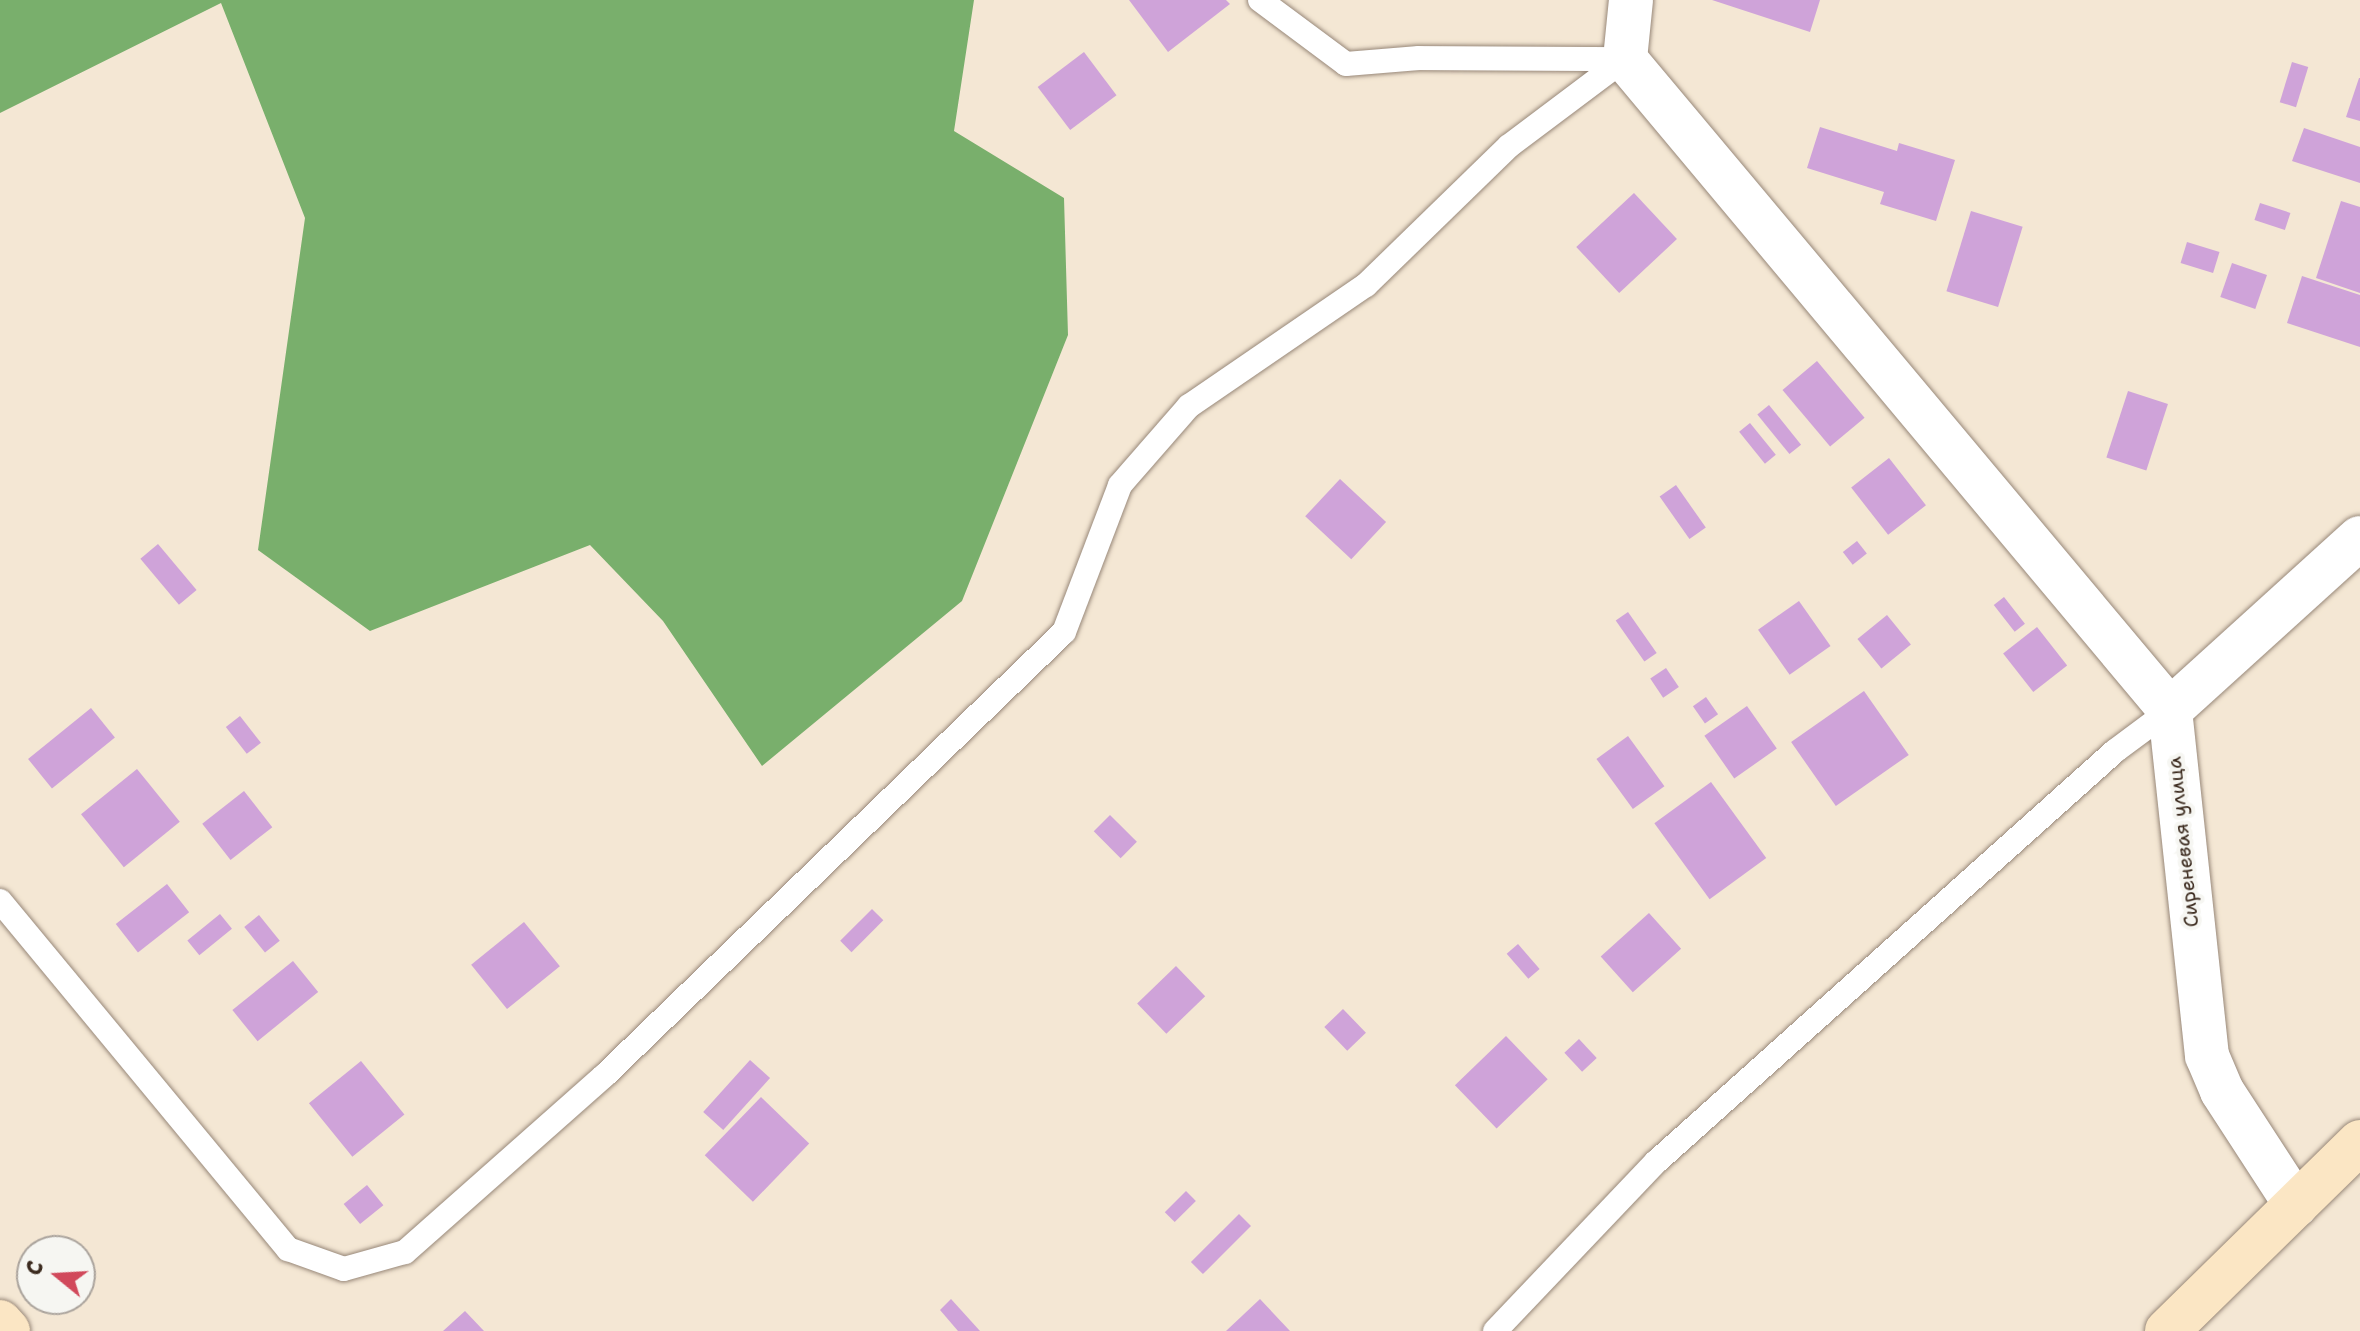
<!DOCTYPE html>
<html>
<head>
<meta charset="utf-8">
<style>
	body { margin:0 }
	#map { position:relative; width:2360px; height:1331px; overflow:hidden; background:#f4e7d4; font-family:"Shantell Sans",sans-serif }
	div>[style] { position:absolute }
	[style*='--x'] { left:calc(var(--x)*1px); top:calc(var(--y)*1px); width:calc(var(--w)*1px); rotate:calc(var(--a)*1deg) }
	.forest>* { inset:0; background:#79af6c }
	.building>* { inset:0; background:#cfa3d9; transform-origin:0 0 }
	.roads { filter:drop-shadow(0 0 2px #988879) drop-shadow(0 0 2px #988879) }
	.lane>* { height:24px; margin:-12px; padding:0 12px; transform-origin:12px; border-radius:12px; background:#fff }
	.street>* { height:44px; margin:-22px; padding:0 22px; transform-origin:22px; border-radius:22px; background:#fff }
	.secondary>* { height:44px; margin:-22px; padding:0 22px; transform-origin:22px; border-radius:22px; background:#fbe6c4 }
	span { translate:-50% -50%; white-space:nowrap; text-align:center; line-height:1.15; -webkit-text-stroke:8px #f6f6f2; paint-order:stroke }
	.street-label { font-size:20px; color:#3b2a1e }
	.north { position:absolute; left:16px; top:1235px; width:80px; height:80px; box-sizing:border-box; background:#f6f6f2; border:2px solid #aba49d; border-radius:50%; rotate:288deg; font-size:22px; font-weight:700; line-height:32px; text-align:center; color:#3b2a1e }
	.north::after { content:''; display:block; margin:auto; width:28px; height:36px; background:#d1495b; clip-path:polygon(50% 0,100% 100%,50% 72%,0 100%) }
</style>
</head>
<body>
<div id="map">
	<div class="forest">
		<i style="clip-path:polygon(0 0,974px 0,954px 131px,1064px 198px,1068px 335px,962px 601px,762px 766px,663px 621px,590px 545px,370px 631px,258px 550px,305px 218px,221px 3px,0 113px)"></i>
	</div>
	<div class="building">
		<i style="clip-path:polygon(1129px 0,1226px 0,1230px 4px,1168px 52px)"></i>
		<i style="clip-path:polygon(1712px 0,1820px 0,1810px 32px)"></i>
		<i style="left:1084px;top:52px;width:54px;height:58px;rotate:53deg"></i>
		<i style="left:2292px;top:62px;width:17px;height:42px;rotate:17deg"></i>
		<i style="clip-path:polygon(2359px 78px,2360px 78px,2360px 121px,2346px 117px)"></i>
		<i style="clip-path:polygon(1820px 127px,1897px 151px,1899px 143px,1955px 160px,1936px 221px,1880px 204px,1884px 192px,1807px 168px)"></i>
		<i style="clip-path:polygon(2304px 128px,2360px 147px,2360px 183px,2292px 161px)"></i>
		<i style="left:1634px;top:193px;width:63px;height:79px;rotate:47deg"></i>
		<i style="clip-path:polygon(2341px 201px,2360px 207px,2360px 293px,2316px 278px)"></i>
		<i style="left:2260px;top:203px;width:32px;height:18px;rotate:18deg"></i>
		<i style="left:1971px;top:211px;width:54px;height:84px;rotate:17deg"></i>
		<i style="left:2187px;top:242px;width:34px;height:22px;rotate:17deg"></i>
		<i style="left:2232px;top:263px;width:37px;height:36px;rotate:19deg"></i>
		<i style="clip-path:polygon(2302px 276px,2360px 295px,2360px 347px,2287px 323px)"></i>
		<i style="left:1817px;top:361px;width:74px;height:45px;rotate:50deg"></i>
		<i style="left:2128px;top:391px;width:42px;height:70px;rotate:18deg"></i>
		<i style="left:1769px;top:405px;width:51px;height:15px;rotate:51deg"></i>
		<i style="left:1750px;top:423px;width:41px;height:14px;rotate:51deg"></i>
		<i style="left:1889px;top:458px;width:60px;height:48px;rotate:52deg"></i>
		<i style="left:1340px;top:479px;width:63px;height:51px;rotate:43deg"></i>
		<i style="left:1676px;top:485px;width:52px;height:20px;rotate:55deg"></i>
		<i style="left:1857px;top:541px;width:16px;height:18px;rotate:52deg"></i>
		<i style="left:158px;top:544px;width:60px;height:23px;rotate:50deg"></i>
		<i style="left:2004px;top:597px;width:34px;height:13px;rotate:52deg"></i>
		<i style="left:1799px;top:601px;width:55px;height:50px;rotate:55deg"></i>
		<i style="left:1628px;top:612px;width:50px;height:15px;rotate:55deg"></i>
		<i style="left:1887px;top:615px;width:38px;height:38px;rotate:51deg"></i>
		<i style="left:2037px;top:627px;width:49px;height:43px;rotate:52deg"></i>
		<i style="left:1666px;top:668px;width:23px;height:19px;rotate:56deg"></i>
		<i style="left:1864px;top:691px;width:78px;height:89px;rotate:55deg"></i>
		<i style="left:1706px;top:697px;width:21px;height:16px;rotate:55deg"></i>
		<i style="left:1747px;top:706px;width:52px;height:52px;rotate:55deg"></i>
		<i style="left:91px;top:708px;width:38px;height:81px;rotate:51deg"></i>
		<i style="left:240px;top:716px;width:34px;height:18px;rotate:52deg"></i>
		<i style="left:1628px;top:736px;width:62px;height:39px;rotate:54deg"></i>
		<i style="left:137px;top:769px;width:68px;height:72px;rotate:51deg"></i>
		<i style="left:1711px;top:782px;width:94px;height:70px;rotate:54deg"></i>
		<i style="left:244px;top:791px;width:46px;height:53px;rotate:52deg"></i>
		<i style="left:1110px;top:815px;width:38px;height:23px;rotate:45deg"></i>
		<i style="left:167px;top:884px;width:36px;height:65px;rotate:52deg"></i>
		<i style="left:872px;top:909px;width:16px;height:45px;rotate:45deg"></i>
		<i style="left:1649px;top:913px;width:48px;height:65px;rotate:48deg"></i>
		<i style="left:220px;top:914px;width:19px;height:42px;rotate:51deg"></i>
		<i style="left:259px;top:915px;width:33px;height:19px;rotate:51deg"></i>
		<i style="left:524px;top:922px;width:57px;height:68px;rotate:51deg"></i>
		<i style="left:1518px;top:944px;width:33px;height:15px;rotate:49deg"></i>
		<i style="left:293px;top:961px;width:40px;height:78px;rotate:51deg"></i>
		<i style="left:1176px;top:966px;width:42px;height:54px;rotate:46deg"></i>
		<i style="left:1343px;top:1009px;width:33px;height:26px;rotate:46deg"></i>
		<i style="left:1506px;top:1036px;width:60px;height:71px;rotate:46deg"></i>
		<i style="left:1579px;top:1039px;width:26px;height:20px;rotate:47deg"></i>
		<i style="left:750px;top:1060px;width:27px;height:70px;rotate:42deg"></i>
		<i style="left:361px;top:1061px;width:69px;height:67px;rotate:51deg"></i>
		<i style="left:761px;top:1097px;width:67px;height:81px;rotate:44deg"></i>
		<i style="left:367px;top:1185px;width:26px;height:30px;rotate:51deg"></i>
		<i style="left:1186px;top:1191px;width:14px;height:30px;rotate:45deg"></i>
		<i style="left:1239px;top:1214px;width:17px;height:68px;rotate:45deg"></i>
		<i style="clip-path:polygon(951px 1299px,980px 1331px,958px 1331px,940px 1310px)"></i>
		<i style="clip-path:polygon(1260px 1299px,1290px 1331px,1226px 1331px)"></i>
		<i style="clip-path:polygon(465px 1311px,484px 1331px,443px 1331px)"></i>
	</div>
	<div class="roads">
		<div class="lane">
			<i style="--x:1260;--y:0;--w:107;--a:36.7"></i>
			<i style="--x:1346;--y:64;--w:73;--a:-4.7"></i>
			<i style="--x:1419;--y:58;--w:206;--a:0.3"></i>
			<i style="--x:0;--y:901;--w:452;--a:50.4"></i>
			<i style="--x:288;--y:1249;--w:59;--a:19.7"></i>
			<i style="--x:344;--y:1269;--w:63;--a:-15.6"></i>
			<i style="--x:405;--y:1252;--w:266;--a:-41.5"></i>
			<i style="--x:604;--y:1076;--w:639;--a:-43.99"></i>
			<i style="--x:1064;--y:632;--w:157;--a:-69.1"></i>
			<i style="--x:1120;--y:485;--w:105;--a:-48.9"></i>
			<i style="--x:1189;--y:406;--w:214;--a:-34.4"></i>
			<i style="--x:1366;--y:285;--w:199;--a:-44.2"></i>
			<i style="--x:1509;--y:146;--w:145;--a:-36.9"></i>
			<i style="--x:1495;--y:1331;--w:233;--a:-46.4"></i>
			<i style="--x:1656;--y:1162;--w:616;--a:-41.84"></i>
			<i style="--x:2115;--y:751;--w:69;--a:-36.7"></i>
		</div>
		<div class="street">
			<i style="--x:1631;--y:0;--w:59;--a:95.8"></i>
			<i style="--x:1625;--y:59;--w:849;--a:50.06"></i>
			<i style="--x:2296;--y:1205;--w:136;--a:-123"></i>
			<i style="--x:2222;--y:1091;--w:38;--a:-113"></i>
			<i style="--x:2207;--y:1056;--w:348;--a:-96.1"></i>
			<i style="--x:2170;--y:710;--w:256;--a:-42.2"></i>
		</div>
		<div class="secondary">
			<i style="--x:0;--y:1322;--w:12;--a:48"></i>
			<i style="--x:2167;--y:1331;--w:270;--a:-44.4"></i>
		</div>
	</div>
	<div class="street-label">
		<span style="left:2183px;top:842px;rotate:-96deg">Сиреневая улица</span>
	</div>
	<div class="north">С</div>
</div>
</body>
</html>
